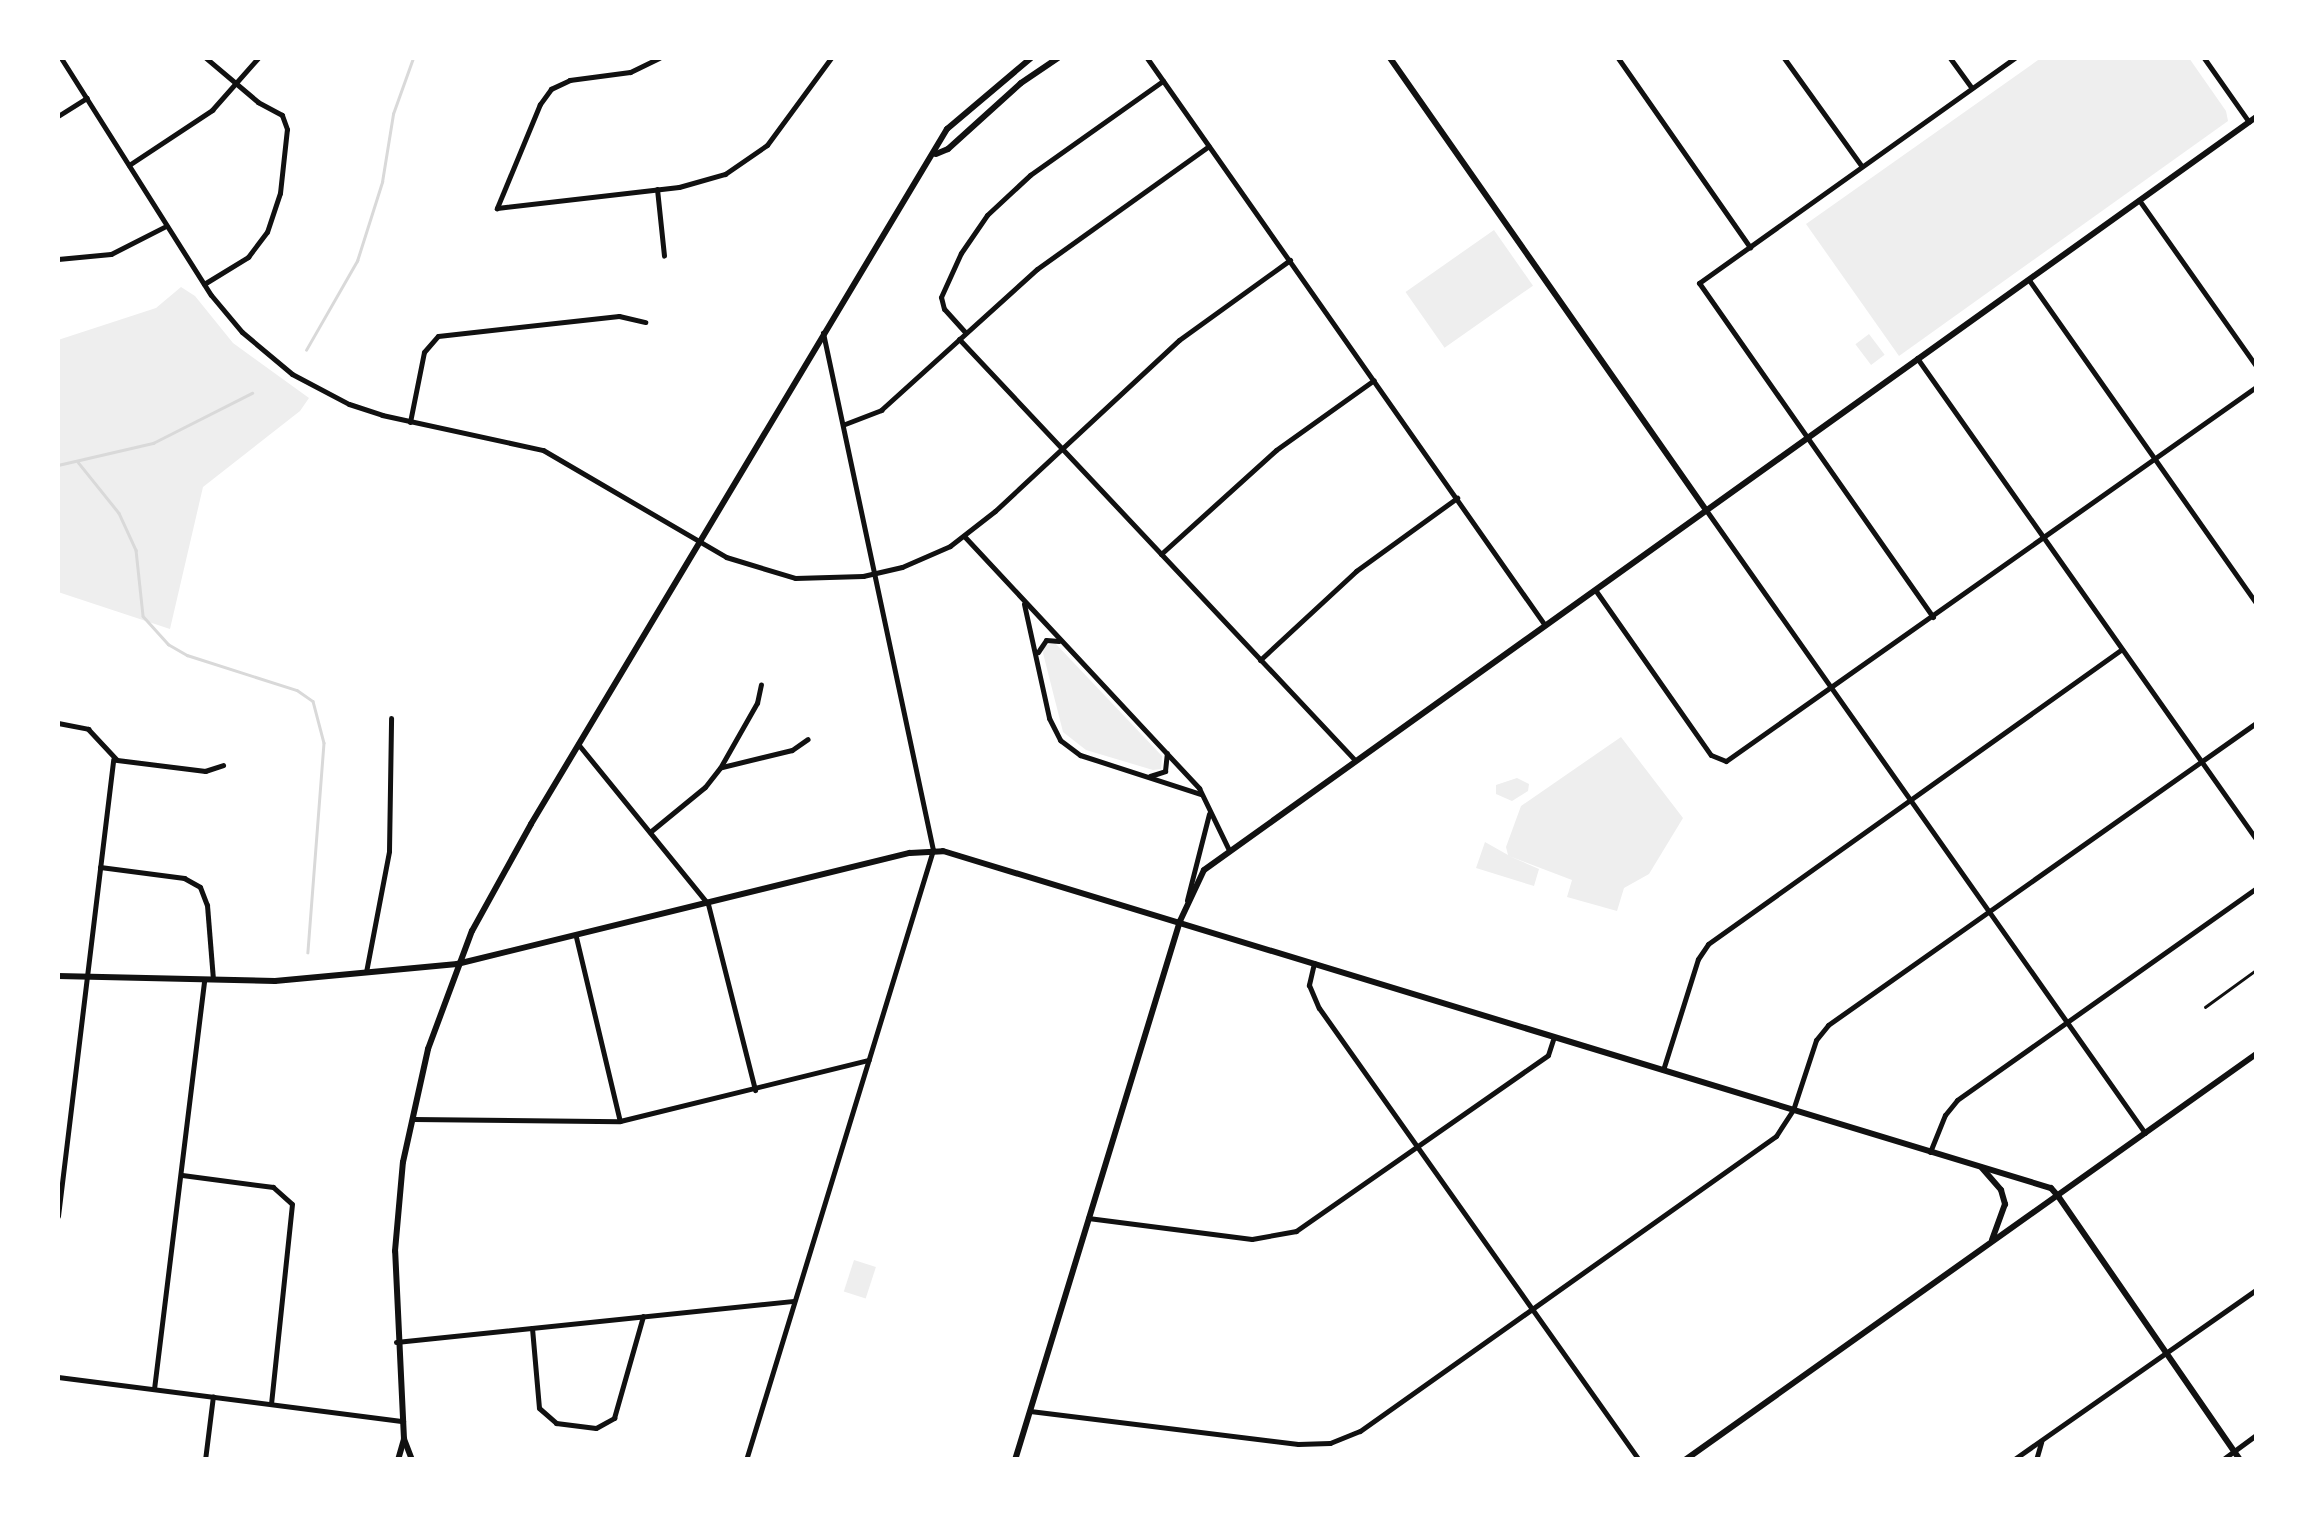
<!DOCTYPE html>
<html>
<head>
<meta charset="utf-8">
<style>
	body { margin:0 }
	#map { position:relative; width:2314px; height:1517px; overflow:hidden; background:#fff; font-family:"Work Sans",sans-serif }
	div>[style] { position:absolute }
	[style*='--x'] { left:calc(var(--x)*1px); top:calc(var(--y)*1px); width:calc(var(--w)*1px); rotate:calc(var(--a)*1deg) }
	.green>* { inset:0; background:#eee; transform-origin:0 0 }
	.stream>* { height:2.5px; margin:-1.25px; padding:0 1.25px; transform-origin:1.25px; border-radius:1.25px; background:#d9d9d9 }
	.service>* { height:2.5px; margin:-1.25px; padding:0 1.25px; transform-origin:1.25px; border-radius:1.25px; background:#111 }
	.minor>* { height:5px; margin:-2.5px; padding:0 2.5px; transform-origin:2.5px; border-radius:2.5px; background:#111 }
	.tertiary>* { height:6px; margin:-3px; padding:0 3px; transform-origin:3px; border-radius:3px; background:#111 }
	.secondary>* { height:6px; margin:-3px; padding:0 3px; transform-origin:3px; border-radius:3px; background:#111 }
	span { translate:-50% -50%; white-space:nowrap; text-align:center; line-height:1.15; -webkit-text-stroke:10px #fff; paint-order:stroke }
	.frame { position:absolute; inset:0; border:60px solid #fff; pointer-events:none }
</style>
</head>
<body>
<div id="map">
	<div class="green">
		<i style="clip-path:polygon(2041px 58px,2189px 58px,2226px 111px,2228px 121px,1899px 356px,1806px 224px)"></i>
		<i style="left:1494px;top:230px;width:68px;height:108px;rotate:55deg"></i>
		<i style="clip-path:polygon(181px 287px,195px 296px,233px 343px,309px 398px,300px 411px,203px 487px,170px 629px,58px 592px,58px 340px,156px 308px)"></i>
		<i style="left:1869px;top:334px;width:26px;height:17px;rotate:53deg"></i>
		<i style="clip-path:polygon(1055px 643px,1162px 756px,1161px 769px,1153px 770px,1086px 750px,1063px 732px,1043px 653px,1044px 646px)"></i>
		<i style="clip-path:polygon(1621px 737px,1683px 818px,1649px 874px,1624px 888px,1617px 911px,1567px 897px,1572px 880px,1509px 856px,1539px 869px,1534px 886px,1476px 868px,1485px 842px,1508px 855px,1506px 847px,1521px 806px)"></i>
		<i style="clip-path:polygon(1517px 778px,1529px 784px,1528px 791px,1512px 801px,1496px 794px,1496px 785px)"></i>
		<i style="left:854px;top:1260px;width:23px;height:33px;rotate:18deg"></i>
	</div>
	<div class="stream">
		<i style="--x:306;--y:350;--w:103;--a:-60.2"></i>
		<i style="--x:357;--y:261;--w:83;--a:-72.4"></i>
		<i style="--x:382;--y:182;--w:69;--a:-80.8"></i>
		<i style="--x:393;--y:114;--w:59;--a:-70.3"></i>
		<i style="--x:78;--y:462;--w:65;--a:51.2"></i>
		<i style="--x:119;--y:513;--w:41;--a:65.3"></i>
		<i style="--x:136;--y:550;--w:66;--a:83.9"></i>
		<i style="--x:143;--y:616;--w:38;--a:48"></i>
		<i style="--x:168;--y:644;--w:22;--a:30"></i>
		<i style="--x:187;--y:655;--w:115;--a:17.7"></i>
		<i style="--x:297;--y:690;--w:19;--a:35"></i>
		<i style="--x:313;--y:701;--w:43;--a:75.3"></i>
		<i style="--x:324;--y:743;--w:210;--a:94.4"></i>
		<i style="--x:58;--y:465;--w:98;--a:-13"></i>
		<i style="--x:153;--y:443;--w:111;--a:-26.8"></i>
	</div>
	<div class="service">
		<i style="--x:2205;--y:1007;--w:63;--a:-36"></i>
	</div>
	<div class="minor">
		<i style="--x:61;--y:58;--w:280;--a:57.7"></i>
		<i style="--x:211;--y:295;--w:48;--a:50"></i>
		<i style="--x:242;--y:332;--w:65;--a:40"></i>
		<i style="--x:292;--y:374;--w:64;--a:27.8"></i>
		<i style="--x:349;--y:404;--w:35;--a:18"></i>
		<i style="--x:382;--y:415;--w:165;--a:12.3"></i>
		<i style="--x:543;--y:450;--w:212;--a:30.3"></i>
		<i style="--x:726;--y:557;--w:72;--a:16.9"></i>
		<i style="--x:795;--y:578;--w:68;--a:-1.7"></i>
		<i style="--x:863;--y:576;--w:40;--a:-13"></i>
		<i style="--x:902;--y:567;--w:52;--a:-23.6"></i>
		<i style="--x:950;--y:546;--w:57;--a:-37.9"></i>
		<i style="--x:995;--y:511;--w:251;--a:-42.9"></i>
		<i style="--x:1179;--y:340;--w:137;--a:-35.8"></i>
		<i style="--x:659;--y:58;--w:32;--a:154"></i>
		<i style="--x:630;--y:72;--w:61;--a:172.4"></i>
		<i style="--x:570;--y:80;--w:21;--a:155"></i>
		<i style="--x:551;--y:89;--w:19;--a:126"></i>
		<i style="--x:540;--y:104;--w:113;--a:112.5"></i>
		<i style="--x:497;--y:208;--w:183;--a:-6.6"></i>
		<i style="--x:679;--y:187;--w:48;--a:-15.8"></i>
		<i style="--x:725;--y:174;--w:51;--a:-34.6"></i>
		<i style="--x:767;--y:145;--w:108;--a:-53.7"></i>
		<i style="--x:1147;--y:58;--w:691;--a:54.95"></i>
		<i style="--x:1618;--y:58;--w:231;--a:55.1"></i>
		<i style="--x:1784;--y:58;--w:132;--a:54.3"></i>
		<i style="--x:1950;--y:58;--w:37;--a:54"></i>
		<i style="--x:2204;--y:58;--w:78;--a:54.9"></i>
		<i style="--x:58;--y:116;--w:34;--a:-32"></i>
		<i style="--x:129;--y:165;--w:100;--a:-33.5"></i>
		<i style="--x:212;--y:110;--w:69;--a:-48.5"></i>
		<i style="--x:657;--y:189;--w:67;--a:84"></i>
		<i style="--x:2139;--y:200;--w:203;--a:54.8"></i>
		<i style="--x:58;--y:259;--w:53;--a:-5.4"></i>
		<i style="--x:111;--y:254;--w:62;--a:-27"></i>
		<i style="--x:2029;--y:280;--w:395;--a:54.9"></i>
		<i style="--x:204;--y:284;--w:52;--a:-31.5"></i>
		<i style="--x:248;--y:257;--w:31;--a:-53"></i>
		<i style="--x:267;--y:232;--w:41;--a:-71.6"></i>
		<i style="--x:280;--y:193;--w:64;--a:-83.8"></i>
		<i style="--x:287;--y:129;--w:15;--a:-110"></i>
		<i style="--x:282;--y:115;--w:27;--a:-152"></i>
		<i style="--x:258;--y:102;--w:68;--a:-139.8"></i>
		<i style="--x:965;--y:332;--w:31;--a:-132"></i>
		<i style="--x:944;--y:309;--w:12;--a:-104"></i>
		<i style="--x:941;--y:297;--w:48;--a:-65.6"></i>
		<i style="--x:961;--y:253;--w:46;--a:-55.6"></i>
		<i style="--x:987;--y:215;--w:59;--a:-42.9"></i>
		<i style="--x:1030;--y:175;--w:163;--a:-35.3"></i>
		<i style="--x:959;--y:339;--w:577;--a:46.76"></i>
		<i style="--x:1917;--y:358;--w:588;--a:54.82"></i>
		<i style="--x:410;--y:422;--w:71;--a:-78.7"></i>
		<i style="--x:424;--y:352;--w:21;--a:-49"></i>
		<i style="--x:438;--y:336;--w:182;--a:-6.3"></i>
		<i style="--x:619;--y:316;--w:27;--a:13"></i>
		<i style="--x:845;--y:424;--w:39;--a:-21"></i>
		<i style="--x:881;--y:410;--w:210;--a:-42.1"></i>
		<i style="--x:1037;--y:269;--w:211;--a:-35.6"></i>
		<i style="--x:1706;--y:510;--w:762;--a:54.83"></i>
		<i style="--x:964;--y:536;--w:345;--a:47"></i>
		<i style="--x:1199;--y:788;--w:67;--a:64.2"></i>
		<i style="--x:1161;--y:554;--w:155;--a:-42.1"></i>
		<i style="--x:1276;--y:450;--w:120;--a:-35.5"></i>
		<i style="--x:1596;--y:591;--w:200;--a:55"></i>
		<i style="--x:1711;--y:755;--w:16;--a:22"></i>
		<i style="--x:1726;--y:761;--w:649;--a:-35.21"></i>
		<i style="--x:1024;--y:604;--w:117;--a:77.6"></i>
		<i style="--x:1049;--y:718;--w:25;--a:63"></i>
		<i style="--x:1060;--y:740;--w:25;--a:37"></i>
		<i style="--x:1080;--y:755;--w:127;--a:17.9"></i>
		<i style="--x:1933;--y:617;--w:408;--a:-125"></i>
		<i style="--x:1699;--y:283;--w:388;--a:-35.5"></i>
		<i style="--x:1038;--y:652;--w:14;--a:-56"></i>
		<i style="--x:1046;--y:640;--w:13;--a:4"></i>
		<i style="--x:1260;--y:660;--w:131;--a:-42.8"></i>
		<i style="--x:1356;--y:571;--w:125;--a:-35.9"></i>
		<i style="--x:58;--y:723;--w:31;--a:11"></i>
		<i style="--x:88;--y:729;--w:42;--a:46.9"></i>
		<i style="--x:117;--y:760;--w:89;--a:7.1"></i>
		<i style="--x:205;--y:771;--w:19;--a:-18"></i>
		<i style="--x:578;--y:744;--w:206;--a:50.9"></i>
		<i style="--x:708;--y:904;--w:192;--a:75.8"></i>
		<i style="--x:722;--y:767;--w:72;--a:-13.7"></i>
		<i style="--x:792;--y:750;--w:19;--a:-35"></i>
		<i style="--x:1150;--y:776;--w:16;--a:-18"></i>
		<i style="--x:1165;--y:771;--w:18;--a:-84"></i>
		<i style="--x:650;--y:832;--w:71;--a:-39.3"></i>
		<i style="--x:705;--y:787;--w:24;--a:-52"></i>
		<i style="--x:720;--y:768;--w:75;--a:-60.4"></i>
		<i style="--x:757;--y:703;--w:19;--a:-78"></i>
		<i style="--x:100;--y:867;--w:85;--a:7.5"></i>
		<i style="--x:184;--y:878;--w:18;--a:29"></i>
		<i style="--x:200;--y:887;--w:19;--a:69"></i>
		<i style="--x:207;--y:905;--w:74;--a:85.4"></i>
		<i style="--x:1187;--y:900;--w:89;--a:-75.7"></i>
		<i style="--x:576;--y:937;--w:189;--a:76.6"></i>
		<i style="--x:1314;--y:963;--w:23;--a:103"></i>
		<i style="--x:1309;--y:985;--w:25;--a:67"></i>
		<i style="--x:1319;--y:1008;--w:554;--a:54.7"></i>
		<i style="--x:366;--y:972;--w:123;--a:-79.2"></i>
		<i style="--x:389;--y:851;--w:133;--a:-89.1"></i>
		<i style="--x:1663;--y:1070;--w:116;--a:-72.5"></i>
		<i style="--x:1698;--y:959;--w:18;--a:-56"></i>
		<i style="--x:1708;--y:944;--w:508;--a:-35.47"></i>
		<i style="--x:413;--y:1119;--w:207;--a:0.6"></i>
		<i style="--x:620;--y:1121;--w:256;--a:-13.8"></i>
		<i style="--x:1930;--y:1152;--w:40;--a:-68"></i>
		<i style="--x:1945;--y:1115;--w:19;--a:-51"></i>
		<i style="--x:1957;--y:1100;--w:367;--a:-35.3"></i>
		<i style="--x:182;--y:1175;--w:92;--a:7.5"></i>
		<i style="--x:273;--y:1187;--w:25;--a:42"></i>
		<i style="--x:292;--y:1204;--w:201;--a:96"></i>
		<i style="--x:58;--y:1216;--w:460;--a:-83.1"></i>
		<i style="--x:1088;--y:1218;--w:165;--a:7.3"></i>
		<i style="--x:1252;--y:1239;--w:45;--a:-10.3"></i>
		<i style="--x:1296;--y:1231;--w:307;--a:-34.9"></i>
		<i style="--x:1548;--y:1055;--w:19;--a:-72"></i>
		<i style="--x:532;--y:1328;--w:80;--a:85"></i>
		<i style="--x:539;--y:1408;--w:23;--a:41"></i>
		<i style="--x:556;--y:1423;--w:40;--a:7.1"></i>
		<i style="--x:596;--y:1428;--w:21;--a:-29"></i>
		<i style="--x:614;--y:1418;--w:106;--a:-74.1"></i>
		<i style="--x:396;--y:1342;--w:400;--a:-5.9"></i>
		<i style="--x:58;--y:1377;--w:348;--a:7.3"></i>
		<i style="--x:154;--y:1389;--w:412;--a:-83"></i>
		<i style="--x:1030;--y:1411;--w:270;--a:7"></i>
		<i style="--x:1298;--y:1444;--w:32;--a:-2"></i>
		<i style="--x:1330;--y:1443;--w:32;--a:-22"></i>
		<i style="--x:1360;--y:1431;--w:510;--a:-35.34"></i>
		<i style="--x:1776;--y:1136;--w:31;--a:-57"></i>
		<i style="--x:1793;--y:1110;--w:74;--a:-71.8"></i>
		<i style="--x:1816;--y:1040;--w:19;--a:-51"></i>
		<i style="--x:1828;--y:1025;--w:524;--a:-35.21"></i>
		<i style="--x:205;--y:1460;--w:64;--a:-82.9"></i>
		<i style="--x:746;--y:1460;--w:638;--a:-72.96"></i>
		<i style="--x:933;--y:850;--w:529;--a:-102.01"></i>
		<i style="--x:2013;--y:1460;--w:297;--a:-35"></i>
		<i style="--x:2036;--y:1460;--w:19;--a:-74"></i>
		<i style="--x:2222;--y:1460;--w:42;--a:-36.3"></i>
	</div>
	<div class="tertiary">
		<i style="--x:1390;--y:58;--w:552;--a:55.04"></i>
		<i style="--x:2058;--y:1196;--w:321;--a:55.4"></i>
		<i style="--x:1015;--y:1460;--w:564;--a:-72.98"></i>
		<i style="--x:1180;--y:921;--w:56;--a:-64.8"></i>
		<i style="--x:1204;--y:870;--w:1294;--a:-35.59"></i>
	</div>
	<div class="secondary">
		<i style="--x:936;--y:154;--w:13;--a:-23"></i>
		<i style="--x:948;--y:149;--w:98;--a:-42.1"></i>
		<i style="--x:1021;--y:83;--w:45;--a:-34"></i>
		<i style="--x:58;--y:976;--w:217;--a:1.3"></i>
		<i style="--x:275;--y:981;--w:183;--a:-5.3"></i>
		<i style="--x:457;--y:964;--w:466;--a:-13.8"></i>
		<i style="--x:910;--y:853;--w:33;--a:-3"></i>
		<i style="--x:943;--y:851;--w:1158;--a:16.92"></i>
		<i style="--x:2051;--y:1188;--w:11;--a:49"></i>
		<i style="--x:1982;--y:1168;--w:29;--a:49"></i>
		<i style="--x:2001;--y:1190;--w:15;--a:74"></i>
		<i style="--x:2005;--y:1204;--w:38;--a:110"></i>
		<i style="--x:404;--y:1439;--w:22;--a:69"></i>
		<i style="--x:398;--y:1460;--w:22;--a:-74"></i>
		<i style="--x:404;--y:1439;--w:188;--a:-92.7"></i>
		<i style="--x:395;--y:1251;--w:89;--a:-84.9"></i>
		<i style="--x:403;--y:1162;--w:116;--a:-77.5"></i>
		<i style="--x:428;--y:1049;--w:126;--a:-69.6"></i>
		<i style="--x:472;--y:931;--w:122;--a:-61.1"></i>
		<i style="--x:531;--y:824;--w:810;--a:-59.1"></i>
		<i style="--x:947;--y:129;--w:110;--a:-40.2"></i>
		<i style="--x:1685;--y:1460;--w:701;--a:-35.41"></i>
	</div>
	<div class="frame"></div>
</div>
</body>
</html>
